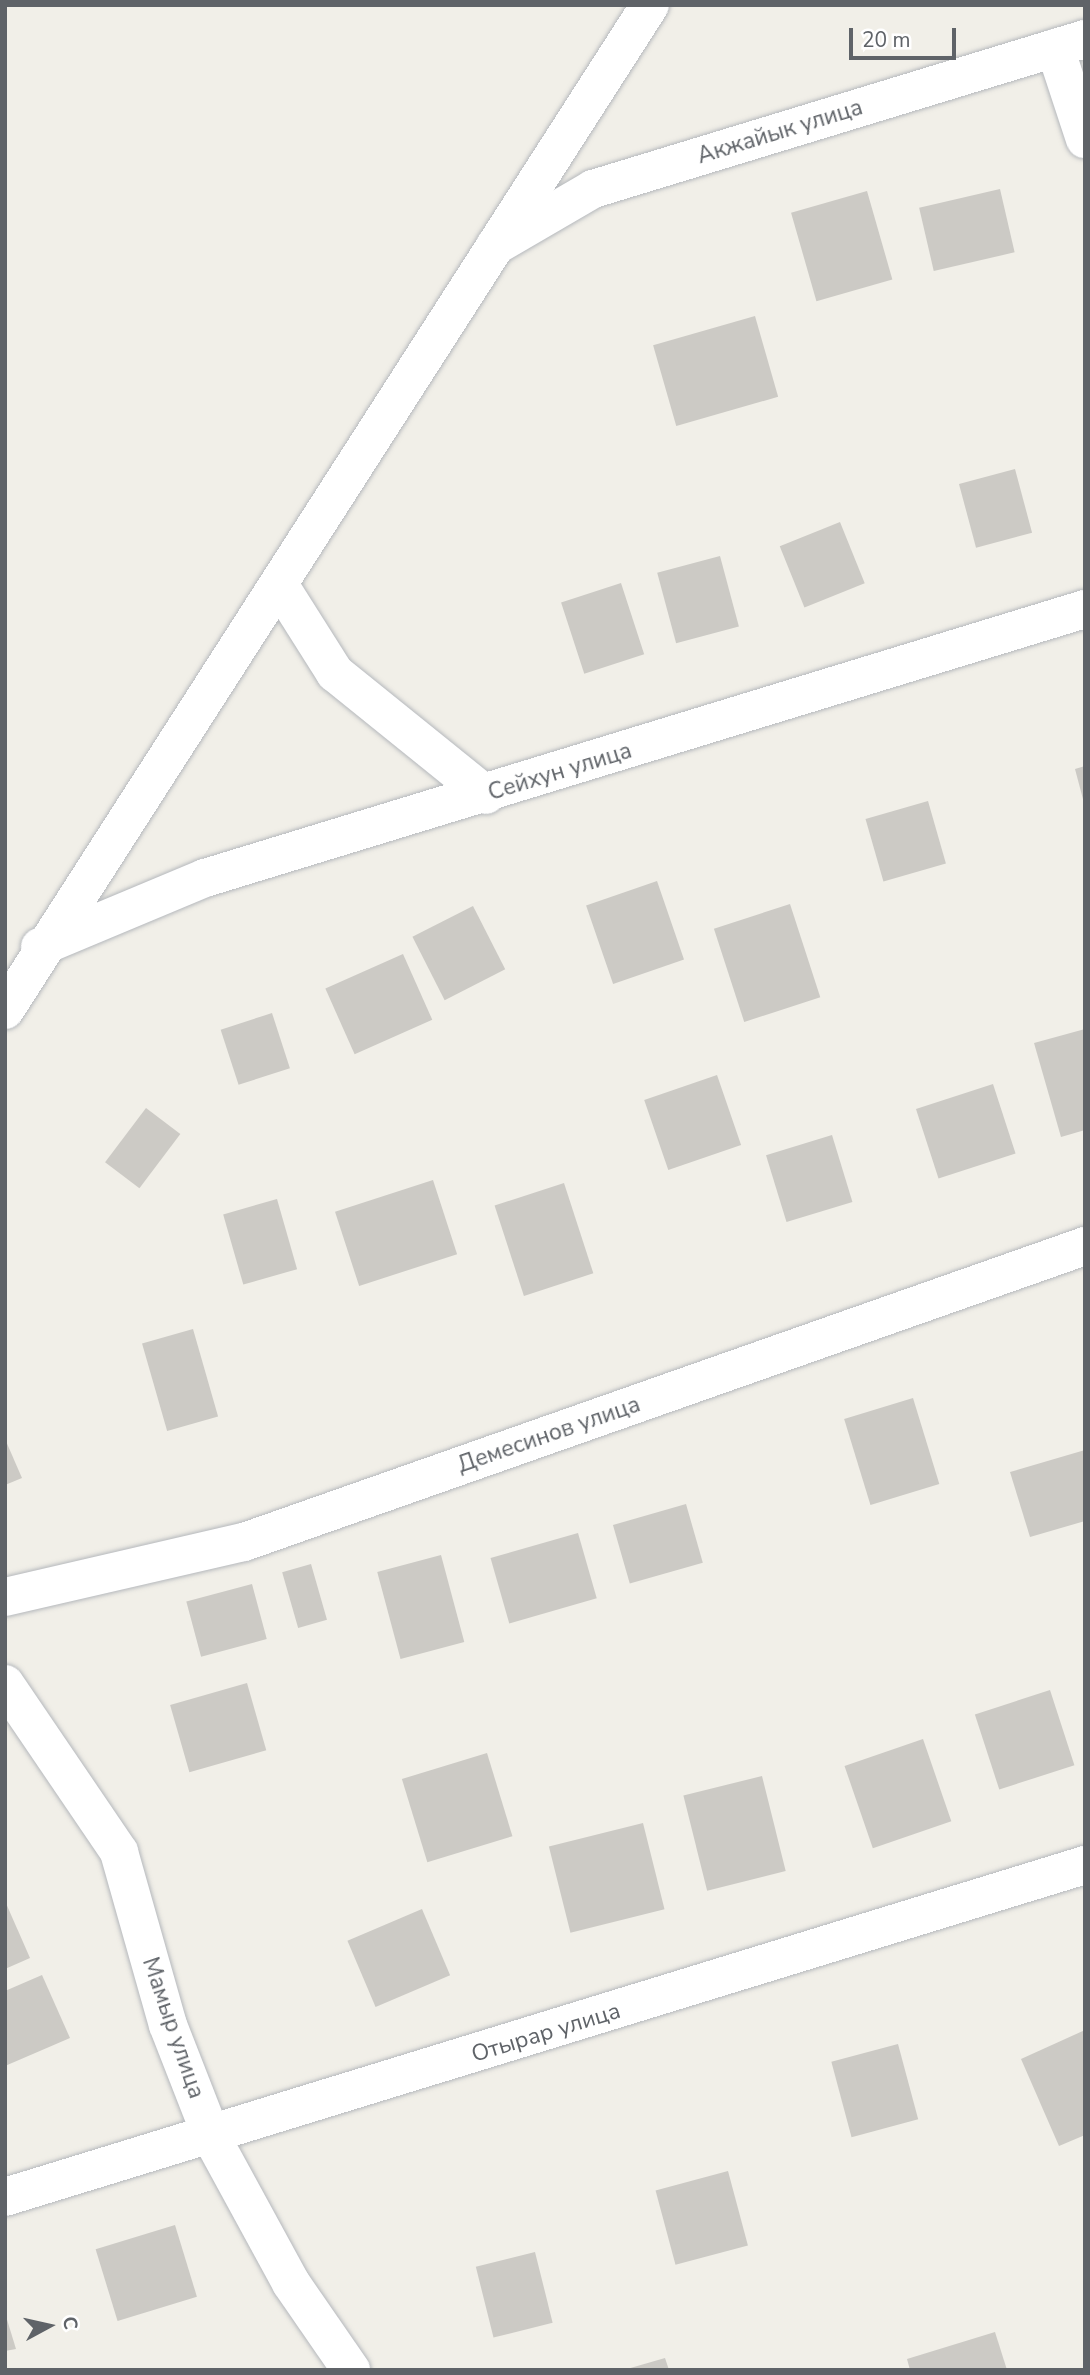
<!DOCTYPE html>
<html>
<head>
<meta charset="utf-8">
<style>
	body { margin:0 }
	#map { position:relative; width:1090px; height:2375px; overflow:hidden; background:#f1efe8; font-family:"Nunito Sans",sans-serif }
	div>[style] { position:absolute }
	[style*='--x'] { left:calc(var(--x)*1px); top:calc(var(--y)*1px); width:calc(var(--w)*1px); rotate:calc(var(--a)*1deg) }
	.building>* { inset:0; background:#cccac5; transform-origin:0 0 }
	.roads { filter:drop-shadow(0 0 2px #b5b8bc) drop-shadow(0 0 2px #b5b8bc) }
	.street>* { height:38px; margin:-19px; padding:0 19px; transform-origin:19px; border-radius:19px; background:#fff }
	span { translate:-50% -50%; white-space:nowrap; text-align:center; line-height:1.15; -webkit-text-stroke:7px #fff; paint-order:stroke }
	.street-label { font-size:23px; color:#5f6368 }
	.frame { position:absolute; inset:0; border:7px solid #5f6368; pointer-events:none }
	.north { position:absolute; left:14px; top:2291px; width:70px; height:70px; -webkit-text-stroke:5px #fff; paint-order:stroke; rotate:82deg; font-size:19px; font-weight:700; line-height:28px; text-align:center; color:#5f6368 }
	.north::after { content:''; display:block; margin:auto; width:24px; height:32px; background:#5f6368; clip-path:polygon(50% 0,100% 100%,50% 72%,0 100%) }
	.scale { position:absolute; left:849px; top:28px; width:107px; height:32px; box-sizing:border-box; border:4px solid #5f6368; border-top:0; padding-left:9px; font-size:21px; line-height:24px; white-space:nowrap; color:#5f6368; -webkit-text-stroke:5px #fff; paint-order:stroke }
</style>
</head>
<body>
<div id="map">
	<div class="building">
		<i style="left:1000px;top:189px;width:65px;height:83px;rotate:77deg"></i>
		<i style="left:867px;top:191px;width:92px;height:79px;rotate:74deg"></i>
		<i style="left:755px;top:316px;width:84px;height:106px;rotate:74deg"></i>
		<i style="left:1015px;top:469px;width:66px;height:58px;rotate:75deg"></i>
		<i style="left:840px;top:522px;width:66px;height:65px;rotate:68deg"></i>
		<i style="left:720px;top:556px;width:73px;height:65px;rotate:75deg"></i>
		<i style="left:621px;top:583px;width:75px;height:63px;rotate:72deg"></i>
		<i style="clip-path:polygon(1085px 766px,1085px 803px,1084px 803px,1075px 769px)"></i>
		<i style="left:928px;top:801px;width:65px;height:65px;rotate:74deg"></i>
		<i style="left:657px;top:881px;width:83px;height:75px;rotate:71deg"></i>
		<i style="left:790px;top:904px;width:98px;height:80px;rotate:72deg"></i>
		<i style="left:473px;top:906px;width:71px;height:68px;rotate:63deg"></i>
		<i style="left:403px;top:954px;width:72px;height:85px;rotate:66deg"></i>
		<i style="left:272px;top:1013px;width:58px;height:54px;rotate:72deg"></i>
		<i style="clip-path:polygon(1085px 1029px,1085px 1130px,1061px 1137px,1034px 1043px)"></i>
		<i style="left:717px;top:1075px;width:74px;height:77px;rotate:71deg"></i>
		<i style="left:993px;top:1084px;width:73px;height:81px;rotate:72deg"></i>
		<i style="left:146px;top:1108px;width:43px;height:68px;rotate:37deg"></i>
		<i style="left:832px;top:1135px;width:70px;height:69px;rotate:73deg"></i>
		<i style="left:433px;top:1180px;width:78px;height:103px;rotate:72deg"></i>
		<i style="left:564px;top:1183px;width:95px;height:73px;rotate:72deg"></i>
		<i style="left:277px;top:1199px;width:73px;height:56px;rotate:74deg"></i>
		<i style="left:193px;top:1329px;width:91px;height:53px;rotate:74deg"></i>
		<i style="left:913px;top:1398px;width:90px;height:72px;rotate:73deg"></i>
		<i style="clip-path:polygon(5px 1439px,22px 1478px,5px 1485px)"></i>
		<i style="clip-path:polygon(1085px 1450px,1085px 1521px,1030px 1537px,1010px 1472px)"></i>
		<i style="left:686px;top:1504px;width:61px;height:76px;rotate:74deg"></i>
		<i style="left:578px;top:1533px;width:68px;height:91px;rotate:74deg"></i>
		<i style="left:441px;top:1555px;width:90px;height:66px;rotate:75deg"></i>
		<i style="left:311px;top:1564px;width:58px;height:30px;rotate:74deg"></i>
		<i style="left:252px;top:1584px;width:57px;height:68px;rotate:75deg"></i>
		<i style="left:247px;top:1683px;width:70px;height:80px;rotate:74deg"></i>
		<i style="left:1050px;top:1690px;width:79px;height:79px;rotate:72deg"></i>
		<i style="left:923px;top:1739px;width:87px;height:83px;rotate:71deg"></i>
		<i style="left:487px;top:1753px;width:87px;height:89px;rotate:73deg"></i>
		<i style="left:762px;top:1776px;width:98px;height:81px;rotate:76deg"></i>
		<i style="left:643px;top:1823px;width:89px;height:97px;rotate:76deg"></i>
		<i style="clip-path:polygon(5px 1901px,30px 1958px,5px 1969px)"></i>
		<i style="left:422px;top:1909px;width:72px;height:81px;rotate:67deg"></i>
		<i style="clip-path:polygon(42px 1975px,70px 2038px,5px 2066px,5px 1991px)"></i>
		<i style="clip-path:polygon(1085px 2030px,1085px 2135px,1059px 2146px,1021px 2059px)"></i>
		<i style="left:898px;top:2044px;width:78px;height:69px;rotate:75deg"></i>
		<i style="left:728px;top:2171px;width:77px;height:75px;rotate:75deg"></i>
		<i style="left:175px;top:2225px;width:75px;height:83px;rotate:73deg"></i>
		<i style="left:535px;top:2252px;width:73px;height:61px;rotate:76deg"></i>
		<i style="clip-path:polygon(5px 2313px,16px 2349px,5px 2351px)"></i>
		<i style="clip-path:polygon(995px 2332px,1007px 2370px,910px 2370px,907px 2359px)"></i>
		<i style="clip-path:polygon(665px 2358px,669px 2370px,627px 2370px,627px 2369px)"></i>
	</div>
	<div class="roads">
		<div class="street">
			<i style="--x:1055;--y:48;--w:96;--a:71.8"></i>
			<i style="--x:495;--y:246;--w:113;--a:-30.2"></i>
			<i style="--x:593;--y:189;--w:514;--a:-16.96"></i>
			<i style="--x:280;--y:586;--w:103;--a:57.7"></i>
			<i style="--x:335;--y:673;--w:194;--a:38.9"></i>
			<i style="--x:40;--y:947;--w:179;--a:-22.7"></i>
			<i style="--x:205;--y:878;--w:920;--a:-17"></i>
			<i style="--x:5;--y:1010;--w:1194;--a:-57.31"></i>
			<i style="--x:5;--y:1597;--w:245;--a:-13"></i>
			<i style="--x:244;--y:1542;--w:892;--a:-19.39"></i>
			<i style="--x:5;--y:1684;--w:203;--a:55.8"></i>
			<i style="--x:119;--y:1852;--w:180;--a:74.2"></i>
			<i style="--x:168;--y:2025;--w:121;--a:68.7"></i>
			<i style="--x:212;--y:2138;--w:165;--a:61.4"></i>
			<i style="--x:291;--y:2283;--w:106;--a:55.4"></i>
			<i style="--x:5;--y:2197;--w:1130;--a:-17.09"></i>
		</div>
	</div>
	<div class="street-label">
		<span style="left:780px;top:132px;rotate:-17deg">Акжайык улица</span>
		<span style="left:560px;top:772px;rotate:-17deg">Сейхун улица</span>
		<span style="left:549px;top:1435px;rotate:-19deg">Демесинов улица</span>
		<span style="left:173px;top:2028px;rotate:71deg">Мамыр улица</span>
		<span style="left:546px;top:2033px;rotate:-17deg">Отырар улица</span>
	</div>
	<div class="frame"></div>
	<div class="north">С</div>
	<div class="scale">20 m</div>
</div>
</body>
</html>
